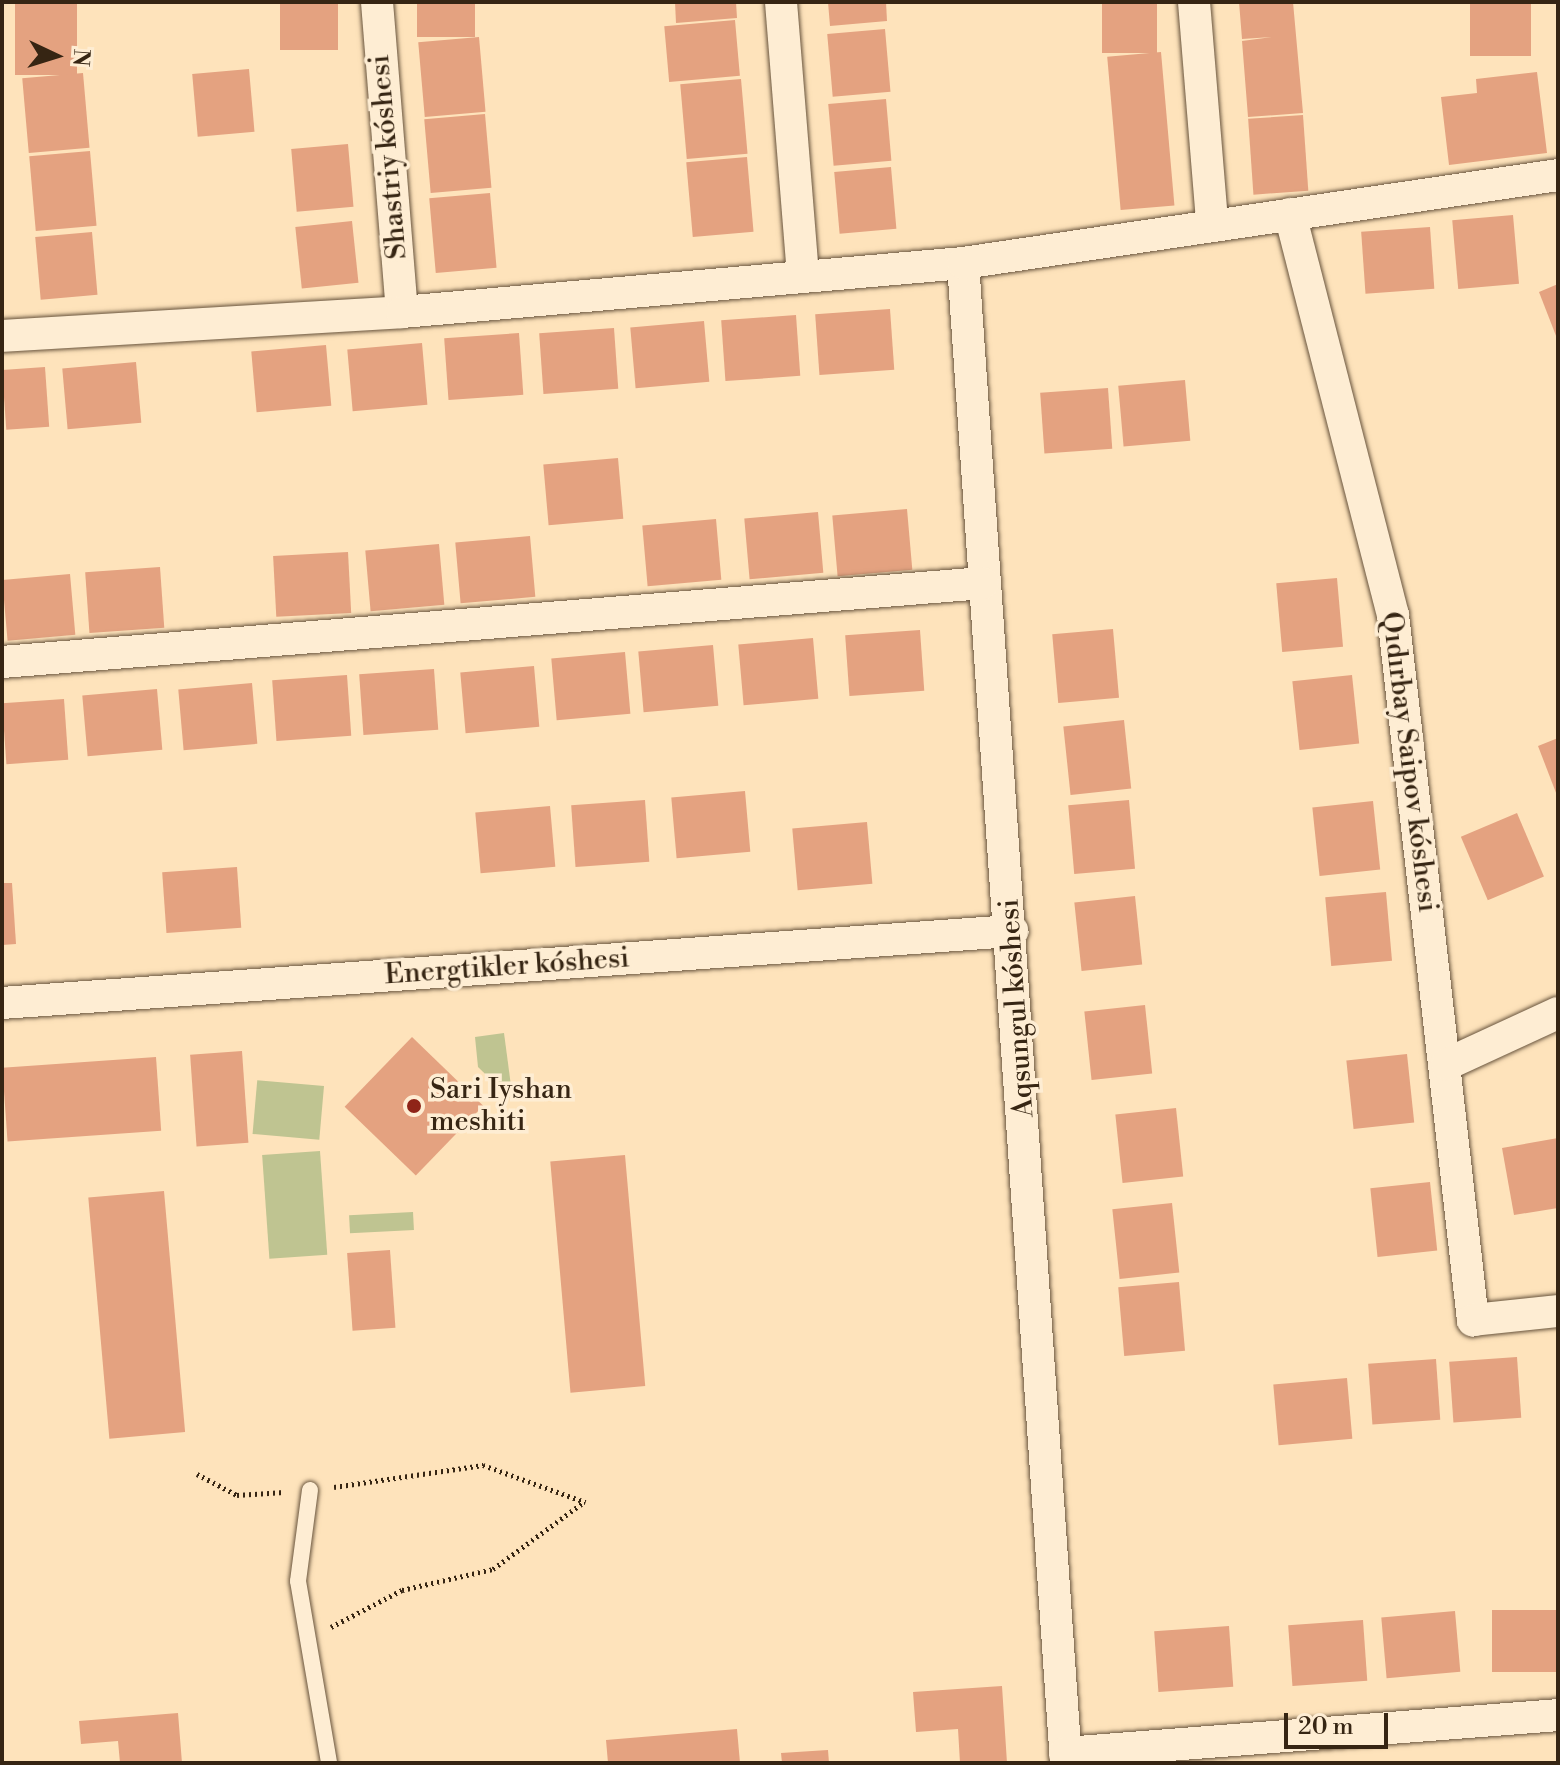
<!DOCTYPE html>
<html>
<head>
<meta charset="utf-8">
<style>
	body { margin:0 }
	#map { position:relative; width:1560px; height:1765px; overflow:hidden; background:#fee3bb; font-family:"Libre Bodoni",serif }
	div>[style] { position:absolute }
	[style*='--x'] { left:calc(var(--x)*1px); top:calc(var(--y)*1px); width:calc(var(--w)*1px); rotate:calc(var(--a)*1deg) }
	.green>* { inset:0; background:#bfc491; transform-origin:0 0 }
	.building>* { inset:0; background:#e4a280; transform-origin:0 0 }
	.path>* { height:5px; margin-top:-2.5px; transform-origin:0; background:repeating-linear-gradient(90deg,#362513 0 2px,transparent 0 6px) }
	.roads { filter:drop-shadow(0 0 2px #68543d) drop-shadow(0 0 2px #68543d) }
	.service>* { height:16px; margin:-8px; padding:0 8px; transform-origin:8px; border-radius:8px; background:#feedd3 }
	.minor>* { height:32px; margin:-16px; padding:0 16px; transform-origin:16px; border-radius:16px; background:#feedd3 }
	.dots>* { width:22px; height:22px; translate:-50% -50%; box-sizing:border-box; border:4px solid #feedd3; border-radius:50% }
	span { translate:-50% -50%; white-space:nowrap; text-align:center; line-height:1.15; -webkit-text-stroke:7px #feedd3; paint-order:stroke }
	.street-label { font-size:28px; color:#362513 }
	.poi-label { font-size:28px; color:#362513 }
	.left { translate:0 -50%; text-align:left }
	.frame { position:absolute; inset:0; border:4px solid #362513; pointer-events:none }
	.north { position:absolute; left:16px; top:16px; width:80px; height:80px; -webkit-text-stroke:6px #feedd3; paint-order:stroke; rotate:94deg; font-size:22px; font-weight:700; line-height:32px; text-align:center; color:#362513 }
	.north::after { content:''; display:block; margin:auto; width:28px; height:36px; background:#362513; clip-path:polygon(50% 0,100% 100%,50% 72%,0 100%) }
	.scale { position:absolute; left:1284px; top:1713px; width:104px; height:36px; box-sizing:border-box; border:4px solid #362513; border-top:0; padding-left:10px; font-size:24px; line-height:28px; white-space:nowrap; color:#362513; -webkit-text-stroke:6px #feedd3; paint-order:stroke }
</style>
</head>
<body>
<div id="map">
	<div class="green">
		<i style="clip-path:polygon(504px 1033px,513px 1101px,478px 1067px,475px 1037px)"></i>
		<i style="left:324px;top:1086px;width:54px;height:67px;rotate:95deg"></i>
		<i style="left:320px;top:1151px;width:104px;height:58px;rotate:86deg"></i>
		<i style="left:413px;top:1212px;width:18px;height:64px;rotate:87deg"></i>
	</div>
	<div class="building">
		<i style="left:15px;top:2px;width:62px;height:73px"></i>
		<i style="left:280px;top:2px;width:58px;height:48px"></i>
		<i style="left:417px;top:2px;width:58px;height:35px"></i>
		<i style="clip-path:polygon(675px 2px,736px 2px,737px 18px,676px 23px)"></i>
		<i style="clip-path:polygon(828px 2px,886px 2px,887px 21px,830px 26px)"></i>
		<i style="left:1102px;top:2px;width:55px;height:51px"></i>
		<i style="clip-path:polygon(1239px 2px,1293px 2px,1303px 113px,1248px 117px,1242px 41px,1272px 37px,1242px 39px)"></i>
		<i style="left:1470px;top:2px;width:61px;height:54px"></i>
		<i style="left:735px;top:20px;width:56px;height:71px;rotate:85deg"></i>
		<i style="left:885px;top:29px;width:63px;height:58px;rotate:85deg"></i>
		<i style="left:479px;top:37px;width:75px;height:61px;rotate:85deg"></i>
		<i style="left:1161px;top:52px;width:154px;height:54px;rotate:85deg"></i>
		<i style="left:249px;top:69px;width:63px;height:57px;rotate:85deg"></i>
		<i style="clip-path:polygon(1537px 72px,1547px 153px,1449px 165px,1441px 97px,1477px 93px,1476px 79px)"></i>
		<i style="left:83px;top:73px;width:75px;height:61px;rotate:85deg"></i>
		<i style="left:741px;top:79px;width:75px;height:61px;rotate:85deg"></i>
		<i style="left:886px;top:99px;width:62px;height:58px;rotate:85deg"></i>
		<i style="left:485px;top:114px;width:74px;height:61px;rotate:85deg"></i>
		<i style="left:1303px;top:115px;width:76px;height:55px;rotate:86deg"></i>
		<i style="left:348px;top:144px;width:63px;height:57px;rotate:85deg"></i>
		<i style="left:90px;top:151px;width:75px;height:61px;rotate:85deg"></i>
		<i style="left:747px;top:157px;width:75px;height:61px;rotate:85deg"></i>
		<i style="left:891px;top:167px;width:62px;height:57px;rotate:85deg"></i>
		<i style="left:490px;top:193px;width:75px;height:61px;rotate:85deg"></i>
		<i style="left:1513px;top:215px;width:69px;height:61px;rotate:85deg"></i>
		<i style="left:352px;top:221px;width:62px;height:57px;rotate:84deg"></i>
		<i style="left:1430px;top:227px;width:62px;height:69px;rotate:86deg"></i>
		<i style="left:92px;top:232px;width:63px;height:57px;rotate:85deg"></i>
		<i style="clip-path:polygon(1558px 284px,1558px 341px,1539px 292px)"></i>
		<i style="left:890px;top:309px;width:61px;height:75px;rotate:86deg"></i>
		<i style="left:796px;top:315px;width:61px;height:75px;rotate:86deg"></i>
		<i style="left:704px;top:321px;width:61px;height:74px;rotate:85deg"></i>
		<i style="left:614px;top:328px;width:61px;height:75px;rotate:86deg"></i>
		<i style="left:519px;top:333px;width:62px;height:75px;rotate:86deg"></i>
		<i style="left:422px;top:343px;width:62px;height:75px;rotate:85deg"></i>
		<i style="left:326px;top:345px;width:61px;height:75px;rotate:85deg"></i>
		<i style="left:136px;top:362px;width:61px;height:74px;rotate:85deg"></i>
		<i style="left:45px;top:367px;width:60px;height:43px;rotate:86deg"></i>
		<i style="left:1185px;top:380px;width:61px;height:67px;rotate:85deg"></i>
		<i style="left:1108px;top:388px;width:61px;height:68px;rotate:86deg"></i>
		<i style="left:618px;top:458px;width:61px;height:75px;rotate:85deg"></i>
		<i style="left:907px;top:509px;width:61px;height:75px;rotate:85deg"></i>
		<i style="left:818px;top:512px;width:61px;height:74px;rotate:85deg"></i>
		<i style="left:716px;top:519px;width:61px;height:74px;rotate:85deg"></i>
		<i style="left:530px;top:536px;width:61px;height:75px;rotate:85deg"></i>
		<i style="left:439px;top:544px;width:61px;height:74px;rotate:85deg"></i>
		<i style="left:348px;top:552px;width:61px;height:75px;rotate:87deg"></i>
		<i style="left:160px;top:567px;width:61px;height:75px;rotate:86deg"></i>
		<i style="left:70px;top:574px;width:61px;height:68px;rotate:85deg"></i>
		<i style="left:1337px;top:578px;width:69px;height:61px;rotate:85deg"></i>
		<i style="left:1113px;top:629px;width:69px;height:61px;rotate:85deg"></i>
		<i style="left:920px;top:630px;width:61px;height:75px;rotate:86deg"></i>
		<i style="left:813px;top:638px;width:61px;height:75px;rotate:85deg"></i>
		<i style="left:713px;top:645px;width:61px;height:75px;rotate:85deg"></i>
		<i style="left:625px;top:652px;width:62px;height:74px;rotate:85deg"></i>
		<i style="left:534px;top:666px;width:61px;height:74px;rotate:85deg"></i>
		<i style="left:434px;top:669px;width:61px;height:75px;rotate:86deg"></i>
		<i style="left:347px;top:675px;width:61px;height:75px;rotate:86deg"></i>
		<i style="left:1352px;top:675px;width:69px;height:60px;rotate:84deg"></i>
		<i style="left:252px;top:683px;width:61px;height:74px;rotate:85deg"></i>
		<i style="left:157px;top:689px;width:61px;height:75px;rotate:85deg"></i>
		<i style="left:64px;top:699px;width:61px;height:62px;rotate:86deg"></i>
		<i style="left:1124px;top:720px;width:69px;height:61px;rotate:84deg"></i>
		<i style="clip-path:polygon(1558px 738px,1558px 798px,1538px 746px)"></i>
		<i style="left:745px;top:791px;width:61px;height:74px;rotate:85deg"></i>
		<i style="left:645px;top:800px;width:62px;height:74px;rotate:86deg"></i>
		<i style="left:1129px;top:800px;width:69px;height:61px;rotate:85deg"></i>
		<i style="left:1373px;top:801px;width:69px;height:61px;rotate:84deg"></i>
		<i style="left:550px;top:806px;width:61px;height:75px;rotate:85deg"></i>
		<i style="left:1517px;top:813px;width:69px;height:61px;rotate:67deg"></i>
		<i style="left:867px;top:822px;width:62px;height:75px;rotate:85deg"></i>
		<i style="left:237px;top:867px;width:61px;height:75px;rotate:86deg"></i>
		<i style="clip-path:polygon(2px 883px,12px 883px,16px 944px,2px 945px)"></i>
		<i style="left:1386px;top:892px;width:69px;height:61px;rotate:85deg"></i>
		<i style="left:1135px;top:896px;width:69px;height:61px;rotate:84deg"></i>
		<i style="left:1145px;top:1005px;width:69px;height:61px;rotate:84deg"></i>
		<i style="left:412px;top:1037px;width:99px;height:97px;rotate:44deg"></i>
		<i style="left:242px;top:1051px;width:92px;height:52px;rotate:86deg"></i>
		<i style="left:1407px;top:1054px;width:69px;height:61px;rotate:84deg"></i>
		<i style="left:156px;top:1057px;width:74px;height:154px;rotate:86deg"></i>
		<i style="left:1176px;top:1108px;width:69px;height:61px;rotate:84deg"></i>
		<i style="clip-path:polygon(1558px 1138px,1558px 1208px,1514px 1215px,1502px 1148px)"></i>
		<i style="left:625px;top:1155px;width:232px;height:75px;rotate:85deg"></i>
		<i style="left:1430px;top:1182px;width:69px;height:60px;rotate:84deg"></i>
		<i style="left:164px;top:1191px;width:242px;height:76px;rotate:85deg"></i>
		<i style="left:1172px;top:1203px;width:70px;height:60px;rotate:84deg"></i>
		<i style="left:390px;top:1250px;width:78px;height:43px;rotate:86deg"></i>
		<i style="left:1179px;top:1282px;width:69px;height:61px;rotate:85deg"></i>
		<i style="left:1517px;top:1357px;width:61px;height:68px;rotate:86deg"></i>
		<i style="left:1436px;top:1359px;width:61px;height:68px;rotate:86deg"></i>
		<i style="left:1347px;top:1378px;width:61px;height:74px;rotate:85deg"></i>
		<i style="left:1558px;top:1610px;width:62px;height:66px;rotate:90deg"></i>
		<i style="left:1455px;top:1611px;width:61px;height:74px;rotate:85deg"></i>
		<i style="left:1363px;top:1620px;width:61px;height:75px;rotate:86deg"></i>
		<i style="left:1229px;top:1626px;width:61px;height:75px;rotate:86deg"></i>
		<i style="clip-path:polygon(1002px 1686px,1007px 1763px,960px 1763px,958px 1729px,916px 1732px,913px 1692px)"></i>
		<i style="clip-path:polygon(178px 1713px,182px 1763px,120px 1763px,118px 1741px,81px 1744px,79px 1721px)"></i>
		<i style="clip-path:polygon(737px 1729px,740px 1763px,608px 1763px,606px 1740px)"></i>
		<i style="clip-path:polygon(828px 1750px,829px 1763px,782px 1763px,781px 1753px)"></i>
	</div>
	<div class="path">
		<i style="--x:197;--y:1474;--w:45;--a:27.7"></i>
		<i style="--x:237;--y:1495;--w:47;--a:-3.7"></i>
		<i style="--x:334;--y:1487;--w:151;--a:-8.4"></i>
		<i style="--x:483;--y:1465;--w:109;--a:19.9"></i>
		<i style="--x:331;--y:1627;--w:80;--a:-27.5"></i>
		<i style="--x:402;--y:1590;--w:93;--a:-13"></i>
		<i style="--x:493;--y:1569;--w:113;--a:-36.4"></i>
	</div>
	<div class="roads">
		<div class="service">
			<i style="--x:310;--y:1490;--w:92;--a:97.5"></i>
			<i style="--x:298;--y:1581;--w:185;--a:80.3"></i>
		</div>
		<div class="minor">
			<i style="--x:377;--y:2;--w:311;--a:85.4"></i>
			<i style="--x:781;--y:2;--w:272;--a:85.4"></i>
			<i style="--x:1194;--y:2;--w:221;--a:85.3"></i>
			<i style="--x:1290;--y:214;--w:414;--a:75.6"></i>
			<i style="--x:1393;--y:615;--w:710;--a:83.53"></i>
			<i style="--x:1473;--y:1320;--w:85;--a:-6"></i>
			<i style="--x:963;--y:263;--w:1504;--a:86.07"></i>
			<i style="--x:2;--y:336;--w:401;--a:-3.4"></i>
			<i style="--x:402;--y:312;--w:563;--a:-4.99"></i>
			<i style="--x:963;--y:263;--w:601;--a:-8.41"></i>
			<i style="--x:2;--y:662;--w:984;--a:-4.6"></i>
			<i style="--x:2;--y:1003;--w:1013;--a:-4.08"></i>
			<i style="--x:1447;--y:1064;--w:122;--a:-24.7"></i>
			<i style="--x:1065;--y:1753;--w:494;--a:-4.4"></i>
		</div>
	</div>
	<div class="dots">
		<i style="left:414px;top:1106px;background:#8f2418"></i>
	</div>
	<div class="street-label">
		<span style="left:389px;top:157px;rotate:-95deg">Shastriy kóshesi</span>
		<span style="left:1409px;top:762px;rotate:83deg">Qıdırbay Saipov kóshesi</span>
		<span style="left:507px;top:967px;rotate:-4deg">Energtikler kóshesi</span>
		<span style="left:1017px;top:1008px;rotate:-94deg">Aqsungul kóshesi</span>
	</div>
	<div class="poi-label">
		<span class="left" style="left:430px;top:1106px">Sari Iyshan<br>meshiti</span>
	</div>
	<div class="frame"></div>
	<div class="north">N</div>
	<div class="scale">20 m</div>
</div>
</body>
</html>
